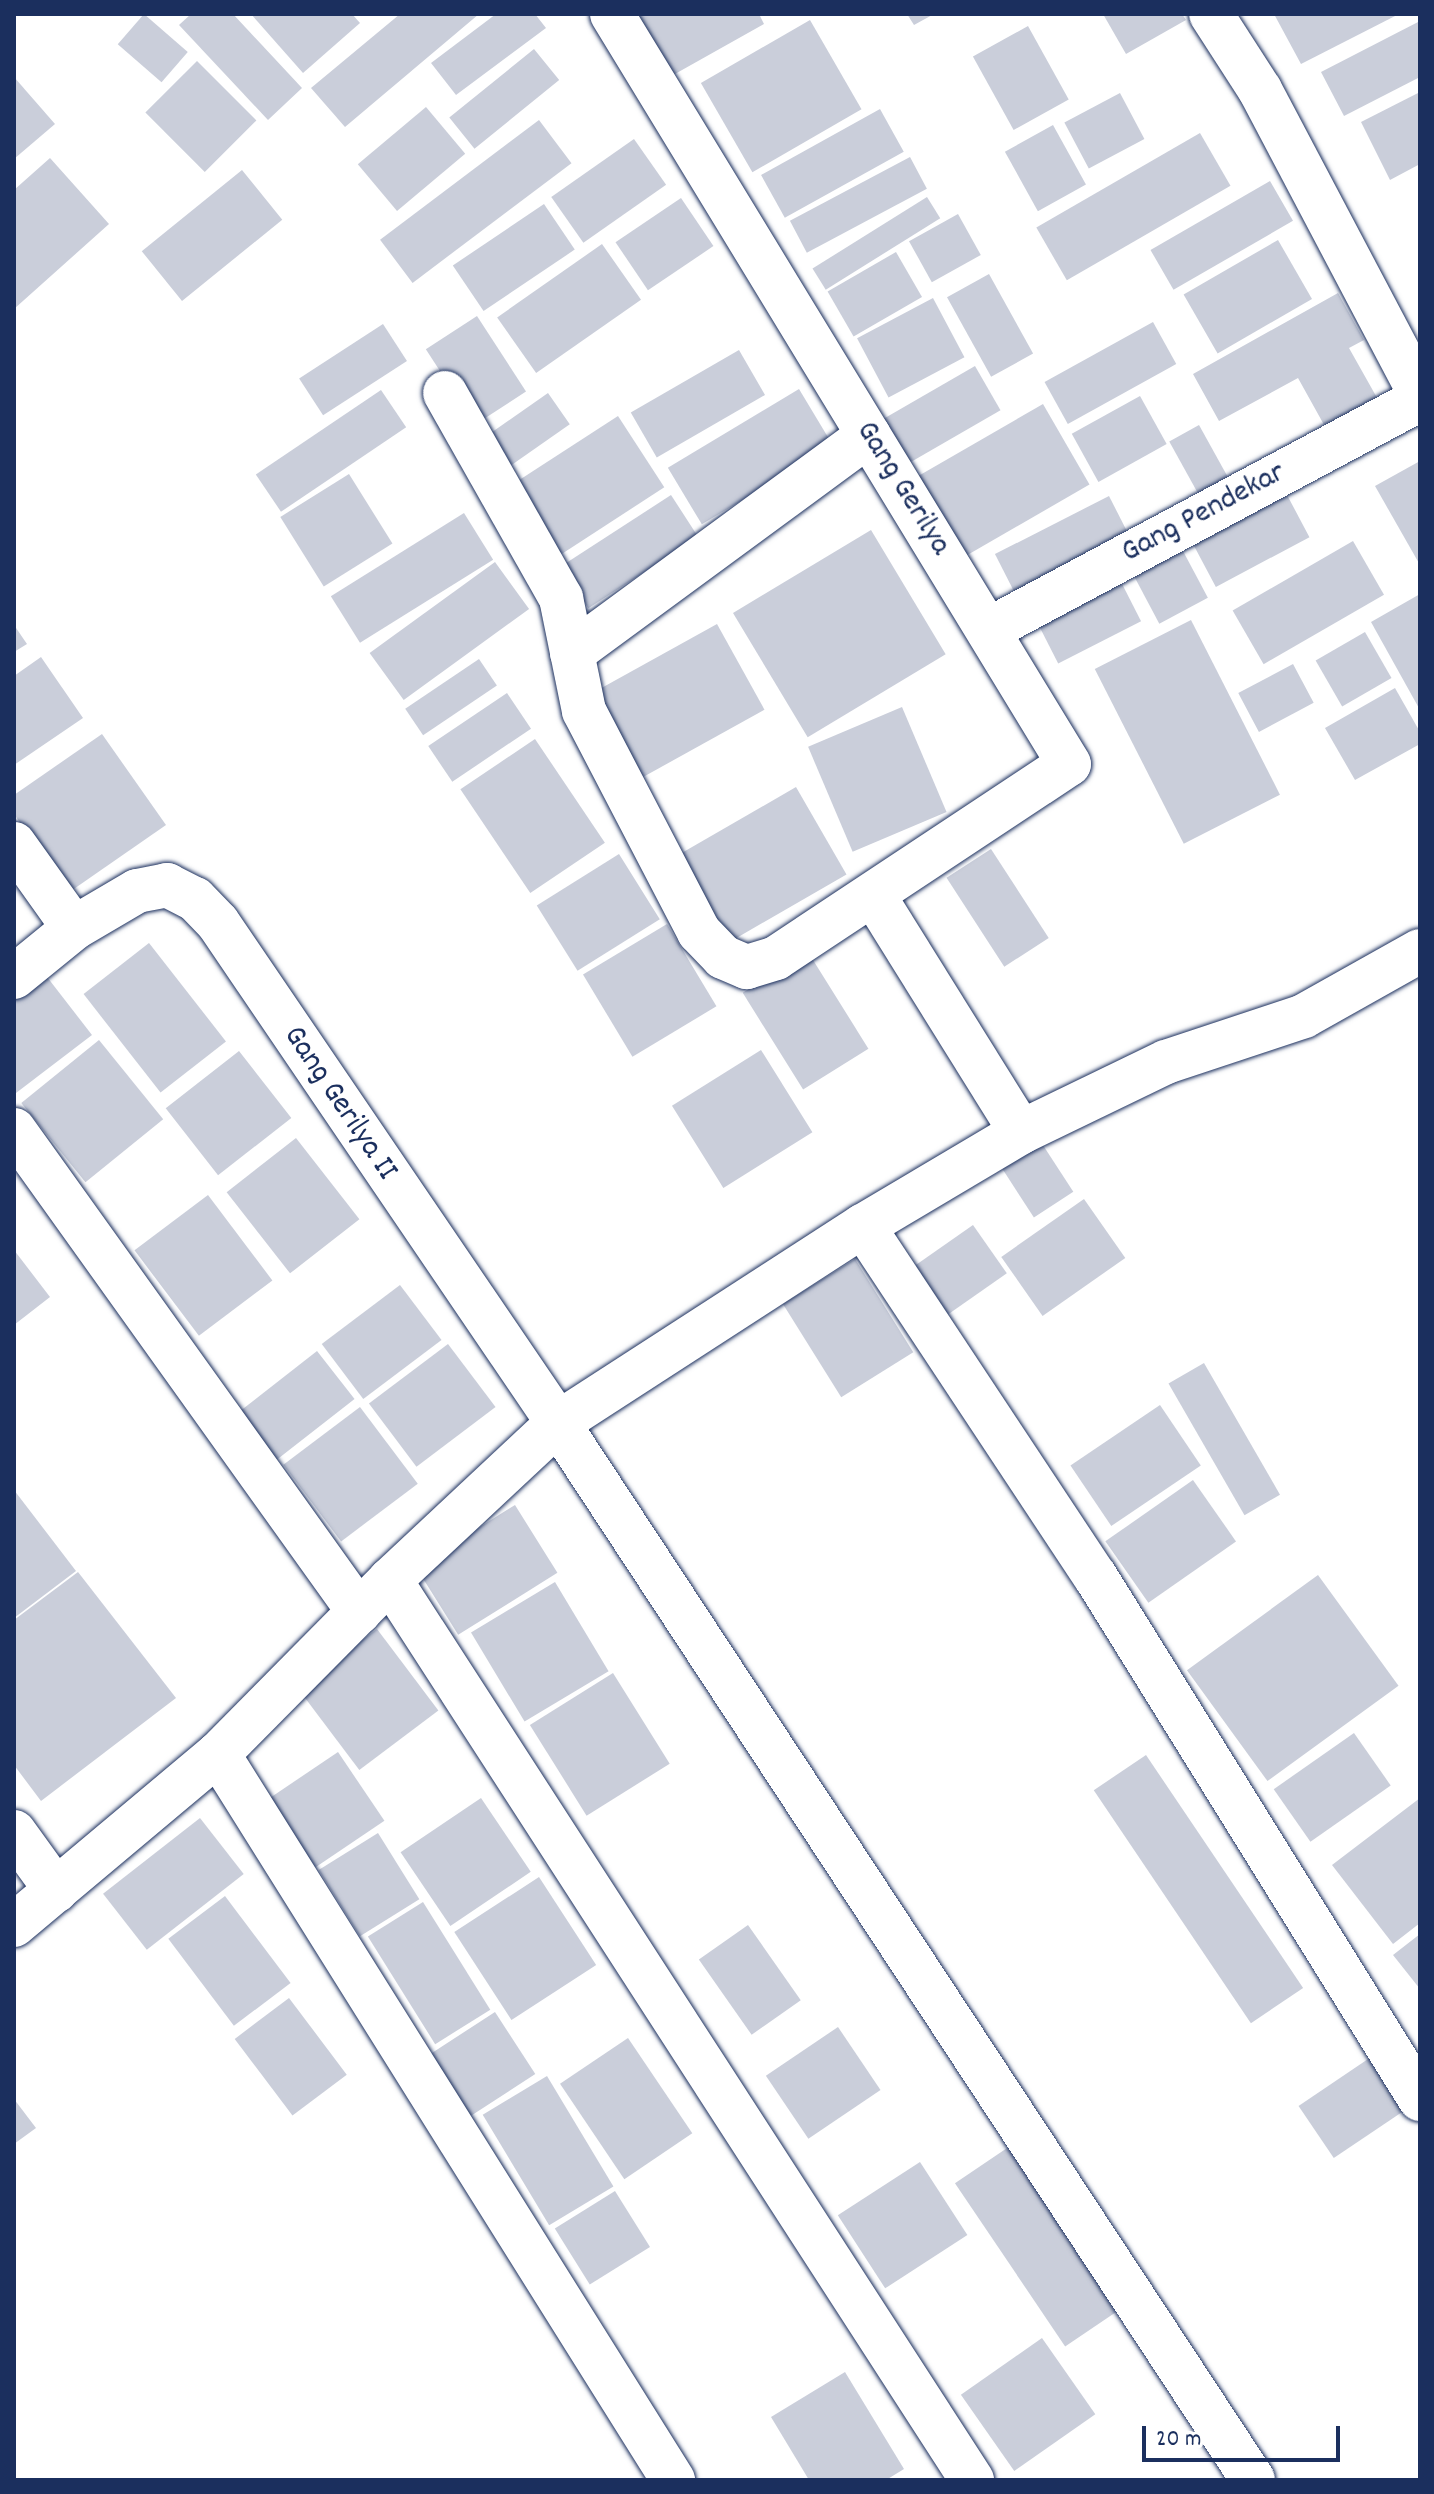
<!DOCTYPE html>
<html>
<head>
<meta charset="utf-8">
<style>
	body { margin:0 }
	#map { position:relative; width:1434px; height:2494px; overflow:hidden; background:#fff; font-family:Dekko,sans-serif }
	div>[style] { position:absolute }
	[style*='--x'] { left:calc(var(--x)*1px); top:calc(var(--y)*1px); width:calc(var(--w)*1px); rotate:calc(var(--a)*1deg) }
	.building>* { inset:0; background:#caceda; transform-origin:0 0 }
	.roads { filter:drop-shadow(0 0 2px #1b2f5e) drop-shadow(0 0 2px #1b2f5e) }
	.street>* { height:44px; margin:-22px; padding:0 22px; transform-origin:22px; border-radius:22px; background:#fff }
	span { translate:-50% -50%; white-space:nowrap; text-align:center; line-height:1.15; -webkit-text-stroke:6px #fff; paint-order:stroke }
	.street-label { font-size:32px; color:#1b2f5e }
	.frame { position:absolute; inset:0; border:16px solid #1b2f5e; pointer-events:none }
	.scale { position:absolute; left:1142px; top:2426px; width:198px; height:36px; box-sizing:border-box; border:4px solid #1b2f5e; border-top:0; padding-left:10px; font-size:24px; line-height:28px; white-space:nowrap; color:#1b2f5e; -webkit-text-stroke:6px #fff; paint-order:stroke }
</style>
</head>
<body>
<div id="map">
	<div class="building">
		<i style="left:144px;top:14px;width:58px;height:40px;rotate:41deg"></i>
		<i style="clip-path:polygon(191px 14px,233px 14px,302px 88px,268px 120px,179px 25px)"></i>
		<i style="clip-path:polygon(251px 14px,352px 14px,360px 23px,303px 73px)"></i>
		<i style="clip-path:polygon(400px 14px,479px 14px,345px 127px,311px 88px)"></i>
		<i style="clip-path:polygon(496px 14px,535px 14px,546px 28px,456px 95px,431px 63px)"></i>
		<i style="clip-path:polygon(640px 14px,759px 14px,764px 24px,666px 79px,632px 18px)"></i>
		<i style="clip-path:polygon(907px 14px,934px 14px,914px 25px)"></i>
		<i style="clip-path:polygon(1103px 14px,1182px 14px,1186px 20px,1126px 54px)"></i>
		<i style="clip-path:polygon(1274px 14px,1399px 14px,1301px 64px)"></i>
		<i style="left:810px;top:20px;width:103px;height:126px;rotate:60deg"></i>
		<i style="clip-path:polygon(1420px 21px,1420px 77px,1344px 116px,1321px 72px)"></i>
		<i style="left:1028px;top:26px;width:84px;height:63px;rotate:61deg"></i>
		<i style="left:534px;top:49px;width:40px;height:109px;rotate:51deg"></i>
		<i style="left:197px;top:61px;width:84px;height:73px;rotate:45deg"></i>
		<i style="clip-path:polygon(14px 77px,55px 124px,14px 159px)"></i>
		<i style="clip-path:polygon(1420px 92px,1420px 164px,1390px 180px,1361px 122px)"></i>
		<i style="left:1120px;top:93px;width:52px;height:63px;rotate:62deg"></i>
		<i style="left:426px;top:107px;width:61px;height:89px;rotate:50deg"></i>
		<i style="left:880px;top:109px;width:49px;height:136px;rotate:61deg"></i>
		<i style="left:539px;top:120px;width:54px;height:199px;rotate:53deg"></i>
		<i style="left:1053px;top:125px;width:68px;height:55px;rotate:61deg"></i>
		<i style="left:1200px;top:133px;width:61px;height:189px;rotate:60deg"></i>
		<i style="left:634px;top:139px;width:56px;height:101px;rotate:55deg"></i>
		<i style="left:910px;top:157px;width:36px;height:136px;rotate:62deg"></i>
		<i style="clip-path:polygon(50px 158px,109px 224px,14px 309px,14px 190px)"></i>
		<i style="left:242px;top:170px;width:64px;height:129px;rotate:51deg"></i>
		<i style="left:1270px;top:181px;width:46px;height:138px;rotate:60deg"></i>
		<i style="left:927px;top:197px;width:25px;height:135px;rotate:58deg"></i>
		<i style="left:681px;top:198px;width:58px;height:79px;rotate:56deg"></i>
		<i style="left:544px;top:204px;width:55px;height:110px;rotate:56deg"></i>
		<i style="left:958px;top:214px;width:47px;height:56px;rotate:61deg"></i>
		<i style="left:1278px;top:240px;width:68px;height:109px;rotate:60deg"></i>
		<i style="left:602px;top:244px;width:68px;height:128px;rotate:55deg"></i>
		<i style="left:896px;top:252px;width:52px;height:79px;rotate:60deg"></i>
		<i style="left:989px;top:274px;width:91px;height:48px;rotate:61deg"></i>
		<i style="clip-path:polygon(1338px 293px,1364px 340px,1349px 348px,1385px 412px,1333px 441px,1298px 378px,1219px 421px,1193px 374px)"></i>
		<i style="left:933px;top:298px;width:67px;height:86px;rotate:62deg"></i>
		<i style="left:477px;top:316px;width:90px;height:61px;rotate:57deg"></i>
		<i style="left:1153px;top:322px;width:48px;height:124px;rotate:61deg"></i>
		<i style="left:383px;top:324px;width:44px;height:100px;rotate:57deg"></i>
		<i style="left:739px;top:350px;width:52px;height:125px;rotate:60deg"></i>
		<i style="left:975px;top:366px;width:51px;height:106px;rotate:60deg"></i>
		<i style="left:799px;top:389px;width:66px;height:153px;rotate:59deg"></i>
		<i style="left:381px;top:390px;width:45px;height:151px;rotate:56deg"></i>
		<i style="left:548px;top:393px;width:38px;height:82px;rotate:55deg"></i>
		<i style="left:1140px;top:396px;width:55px;height:78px;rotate:61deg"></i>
		<i style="left:1043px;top:404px;width:93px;height:150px;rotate:60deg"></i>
		<i style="left:618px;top:416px;width:85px;height:126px;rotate:57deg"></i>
		<i style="left:1199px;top:425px;width:60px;height:34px;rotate:61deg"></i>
		<i style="clip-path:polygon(1420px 461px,1420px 565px,1375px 486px)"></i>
		<i style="left:349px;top:474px;width:82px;height:81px;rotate:58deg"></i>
		<i style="left:1278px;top:478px;width:67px;height:106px;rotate:62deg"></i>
		<i style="left:671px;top:495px;width:50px;height:131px;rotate:57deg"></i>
		<i style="left:1109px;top:496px;width:46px;height:128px;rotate:63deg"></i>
		<i style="left:464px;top:513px;width:55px;height:157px;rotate:58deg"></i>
		<i style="left:871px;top:530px;width:145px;height:161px;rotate:59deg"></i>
		<i style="left:1175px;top:536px;width:70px;height:55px;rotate:62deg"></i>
		<i style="left:1353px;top:541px;width:62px;height:139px;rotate:60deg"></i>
		<i style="left:495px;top:562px;width:58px;height:155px;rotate:54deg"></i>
		<i style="left:1117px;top:574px;width:53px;height:93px;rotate:63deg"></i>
		<i style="clip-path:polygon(1420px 594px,1420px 710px,1371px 622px)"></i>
		<i style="left:1191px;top:620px;width:196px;height:108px;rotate:63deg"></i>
		<i style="left:717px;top:624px;width:98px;height:145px;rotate:61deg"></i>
		<i style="clip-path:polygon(14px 625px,27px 644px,14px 652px)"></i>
		<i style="left:1365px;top:632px;width:53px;height:57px;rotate:60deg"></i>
		<i style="clip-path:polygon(41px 657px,83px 718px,14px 765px,14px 676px)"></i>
		<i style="left:479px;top:659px;width:32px;height:89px;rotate:56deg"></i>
		<i style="left:1293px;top:664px;width:44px;height:62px;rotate:62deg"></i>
		<i style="clip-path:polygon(1395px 688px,1420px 732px,1420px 744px,1355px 780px,1325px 728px)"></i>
		<i style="left:507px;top:693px;width:43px;height:95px;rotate:56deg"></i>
		<i style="left:902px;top:707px;width:114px;height:102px;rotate:67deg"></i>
		<i style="clip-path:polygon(102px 734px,166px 825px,68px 893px,14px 814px,14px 795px)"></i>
		<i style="left:535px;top:739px;width:125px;height:90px;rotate:56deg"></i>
		<i style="left:796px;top:787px;width:101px;height:139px;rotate:60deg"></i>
		<i style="left:991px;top:849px;width:106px;height:53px;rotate:57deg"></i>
		<i style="left:619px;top:854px;width:77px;height:97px;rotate:58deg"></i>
		<i style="left:667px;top:924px;width:96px;height:98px;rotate:59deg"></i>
		<i style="left:149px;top:943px;width:125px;height:83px;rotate:52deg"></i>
		<i style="left:808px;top:952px;width:114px;height:77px;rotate:58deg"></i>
		<i style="clip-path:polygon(44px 973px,92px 1035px,16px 1093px,14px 996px)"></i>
		<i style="left:99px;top:1040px;width:102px;height:100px;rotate:51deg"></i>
		<i style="left:761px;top:1050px;width:97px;height:105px;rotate:58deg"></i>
		<i style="left:239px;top:1051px;width:85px;height:93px;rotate:52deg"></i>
		<i style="left:296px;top:1138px;width:103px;height:88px;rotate:52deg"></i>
		<i style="left:1039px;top:1139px;width:63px;height:47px;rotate:57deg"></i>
		<i style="left:208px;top:1195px;width:107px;height:92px;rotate:53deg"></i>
		<i style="left:1084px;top:1199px;width:72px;height:101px;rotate:55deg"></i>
		<i style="left:973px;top:1225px;width:59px;height:75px;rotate:55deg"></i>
		<i style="clip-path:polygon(14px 1250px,50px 1297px,14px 1325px)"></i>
		<i style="left:855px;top:1259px;width:110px;height:85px;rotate:58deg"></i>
		<i style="left:400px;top:1285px;width:69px;height:98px;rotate:53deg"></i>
		<i style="left:448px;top:1344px;width:79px;height:99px;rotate:53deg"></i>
		<i style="left:317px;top:1351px;width:61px;height:102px;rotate:52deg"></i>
		<i style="left:1204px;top:1363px;width:152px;height:41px;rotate:60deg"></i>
		<i style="left:1160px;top:1405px;width:73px;height:108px;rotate:56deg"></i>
		<i style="left:360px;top:1407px;width:96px;height:96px;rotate:53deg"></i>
		<i style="left:1193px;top:1480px;width:75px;height:107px;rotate:55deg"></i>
		<i style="clip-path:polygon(14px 1490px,76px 1571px,14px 1618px)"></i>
		<i style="left:515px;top:1505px;width:80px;height:117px;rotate:58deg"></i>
		<i style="clip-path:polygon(78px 1572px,176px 1698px,41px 1801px,14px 1765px,14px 1620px)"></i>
		<i style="left:1318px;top:1575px;width:137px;height:162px;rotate:54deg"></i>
		<i style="left:555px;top:1582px;width:104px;height:98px;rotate:59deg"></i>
		<i style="left:377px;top:1629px;width:102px;height:99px;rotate:53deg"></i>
		<i style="left:613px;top:1673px;width:107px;height:98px;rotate:58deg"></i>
		<i style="left:1354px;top:1733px;width:64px;height:98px;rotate:55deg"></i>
		<i style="left:338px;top:1752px;width:83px;height:88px;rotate:56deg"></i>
		<i style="left:1146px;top:1755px;width:281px;height:63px;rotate:56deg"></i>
		<i style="left:481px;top:1798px;width:89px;height:97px;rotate:56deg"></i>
		<i style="clip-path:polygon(1420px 1798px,1420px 1923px,1393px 1944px,1332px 1865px)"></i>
		<i style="left:200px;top:1818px;width:71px;height:123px;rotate:52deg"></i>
		<i style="left:378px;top:1833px;width:78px;height:70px;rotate:58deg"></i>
		<i style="left:539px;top:1877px;width:105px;height:101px;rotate:57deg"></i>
		<i style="left:225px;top:1896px;width:109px;height:71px;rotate:53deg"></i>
		<i style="left:423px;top:1902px;width:127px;height:65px;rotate:58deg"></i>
		<i style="left:748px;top:1925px;width:92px;height:60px;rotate:55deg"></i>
		<i style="clip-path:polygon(1420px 1934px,1420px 1989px,1393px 1955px)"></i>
		<i style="left:289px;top:1998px;width:96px;height:68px;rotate:53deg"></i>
		<i style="left:495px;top:2012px;width:74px;height:78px;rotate:57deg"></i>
		<i style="left:838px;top:2027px;width:76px;height:87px;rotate:56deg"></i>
		<i style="left:628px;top:2038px;width:115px;height:82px;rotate:56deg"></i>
		<i style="left:1374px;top:2055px;width:63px;height:91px;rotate:56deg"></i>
		<i style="left:547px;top:2076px;width:129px;height:75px;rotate:59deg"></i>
		<i style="clip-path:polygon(14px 2099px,36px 2128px,14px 2144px)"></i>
		<i style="left:1013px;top:2144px;width:197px;height:70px;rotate:56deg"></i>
		<i style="left:920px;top:2162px;width:87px;height:98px;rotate:57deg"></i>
		<i style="left:615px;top:2191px;width:66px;height:71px;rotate:58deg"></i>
		<i style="left:1042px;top:2338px;width:93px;height:99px;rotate:55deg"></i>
		<i style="clip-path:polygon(845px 2372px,904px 2469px,886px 2480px,809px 2480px,771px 2417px)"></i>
	</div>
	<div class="roads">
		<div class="street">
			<i style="--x:1211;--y:14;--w:90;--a:57.2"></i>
			<i style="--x:1260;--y:90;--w:343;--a:62.2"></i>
			<i style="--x:445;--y:393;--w:236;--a:60.5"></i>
			<i style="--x:561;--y:598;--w:115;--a:78.5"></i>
			<i style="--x:584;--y:711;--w:249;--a:62.5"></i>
			<i style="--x:699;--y:932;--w:35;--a:46"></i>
			<i style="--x:723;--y:957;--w:26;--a:23"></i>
			<i style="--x:747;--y:967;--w:30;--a:-17"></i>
			<i style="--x:776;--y:958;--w:351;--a:-33.5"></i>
			<i style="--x:1069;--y:764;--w:878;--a:-121.36"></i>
			<i style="--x:988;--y:630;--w:490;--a:-28.1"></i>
			<i style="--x:572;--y:653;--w:368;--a:-36.3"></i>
			<i style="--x:14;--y:844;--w:103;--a:54.5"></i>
			<i style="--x:874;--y:896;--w:278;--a:58.1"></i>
			<i style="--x:14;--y:977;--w:77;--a:-39.2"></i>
			<i style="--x:74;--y:928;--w:73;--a:-30.4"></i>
			<i style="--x:137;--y:891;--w:31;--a:-11"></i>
			<i style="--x:167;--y:885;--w:31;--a:27"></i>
			<i style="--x:195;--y:899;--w:33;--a:46"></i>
			<i style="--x:218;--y:923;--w:605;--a:55.78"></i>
			<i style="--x:558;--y:1423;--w:1265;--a:56.67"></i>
			<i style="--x:14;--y:1130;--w:593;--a:54.41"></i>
			<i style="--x:863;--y:1226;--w:420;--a:56.5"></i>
			<i style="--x:1095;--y:1576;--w:616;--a:58.14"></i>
			<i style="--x:390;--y:1580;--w:1072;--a:57.11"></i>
			<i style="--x:218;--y:1754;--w:857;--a:57.92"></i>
			<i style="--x:14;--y:1832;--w:72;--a:54.1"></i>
			<i style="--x:14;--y:1925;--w:266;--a:-40"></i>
			<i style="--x:218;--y:1754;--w:245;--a:-45.3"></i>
			<i style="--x:390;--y:1580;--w:230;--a:-43.1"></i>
			<i style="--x:558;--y:1423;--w:363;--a:-32.9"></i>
			<i style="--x:863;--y:1226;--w:184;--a:-30.7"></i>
			<i style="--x:1021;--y:1132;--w:161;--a:-25.8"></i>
			<i style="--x:1166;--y:1062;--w:145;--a:-18.4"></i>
			<i style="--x:1304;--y:1016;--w:133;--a:-29.3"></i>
		</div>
	</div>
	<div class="street-label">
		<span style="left:902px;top:489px;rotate:58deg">Gang Gerilya</span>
		<span style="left:1204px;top:514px;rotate:-28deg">Gang Pendekar</span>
		<span style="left:339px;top:1104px;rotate:56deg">Gang Gerilya II</span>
	</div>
	<div class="frame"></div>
	<div class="scale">20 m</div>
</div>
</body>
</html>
